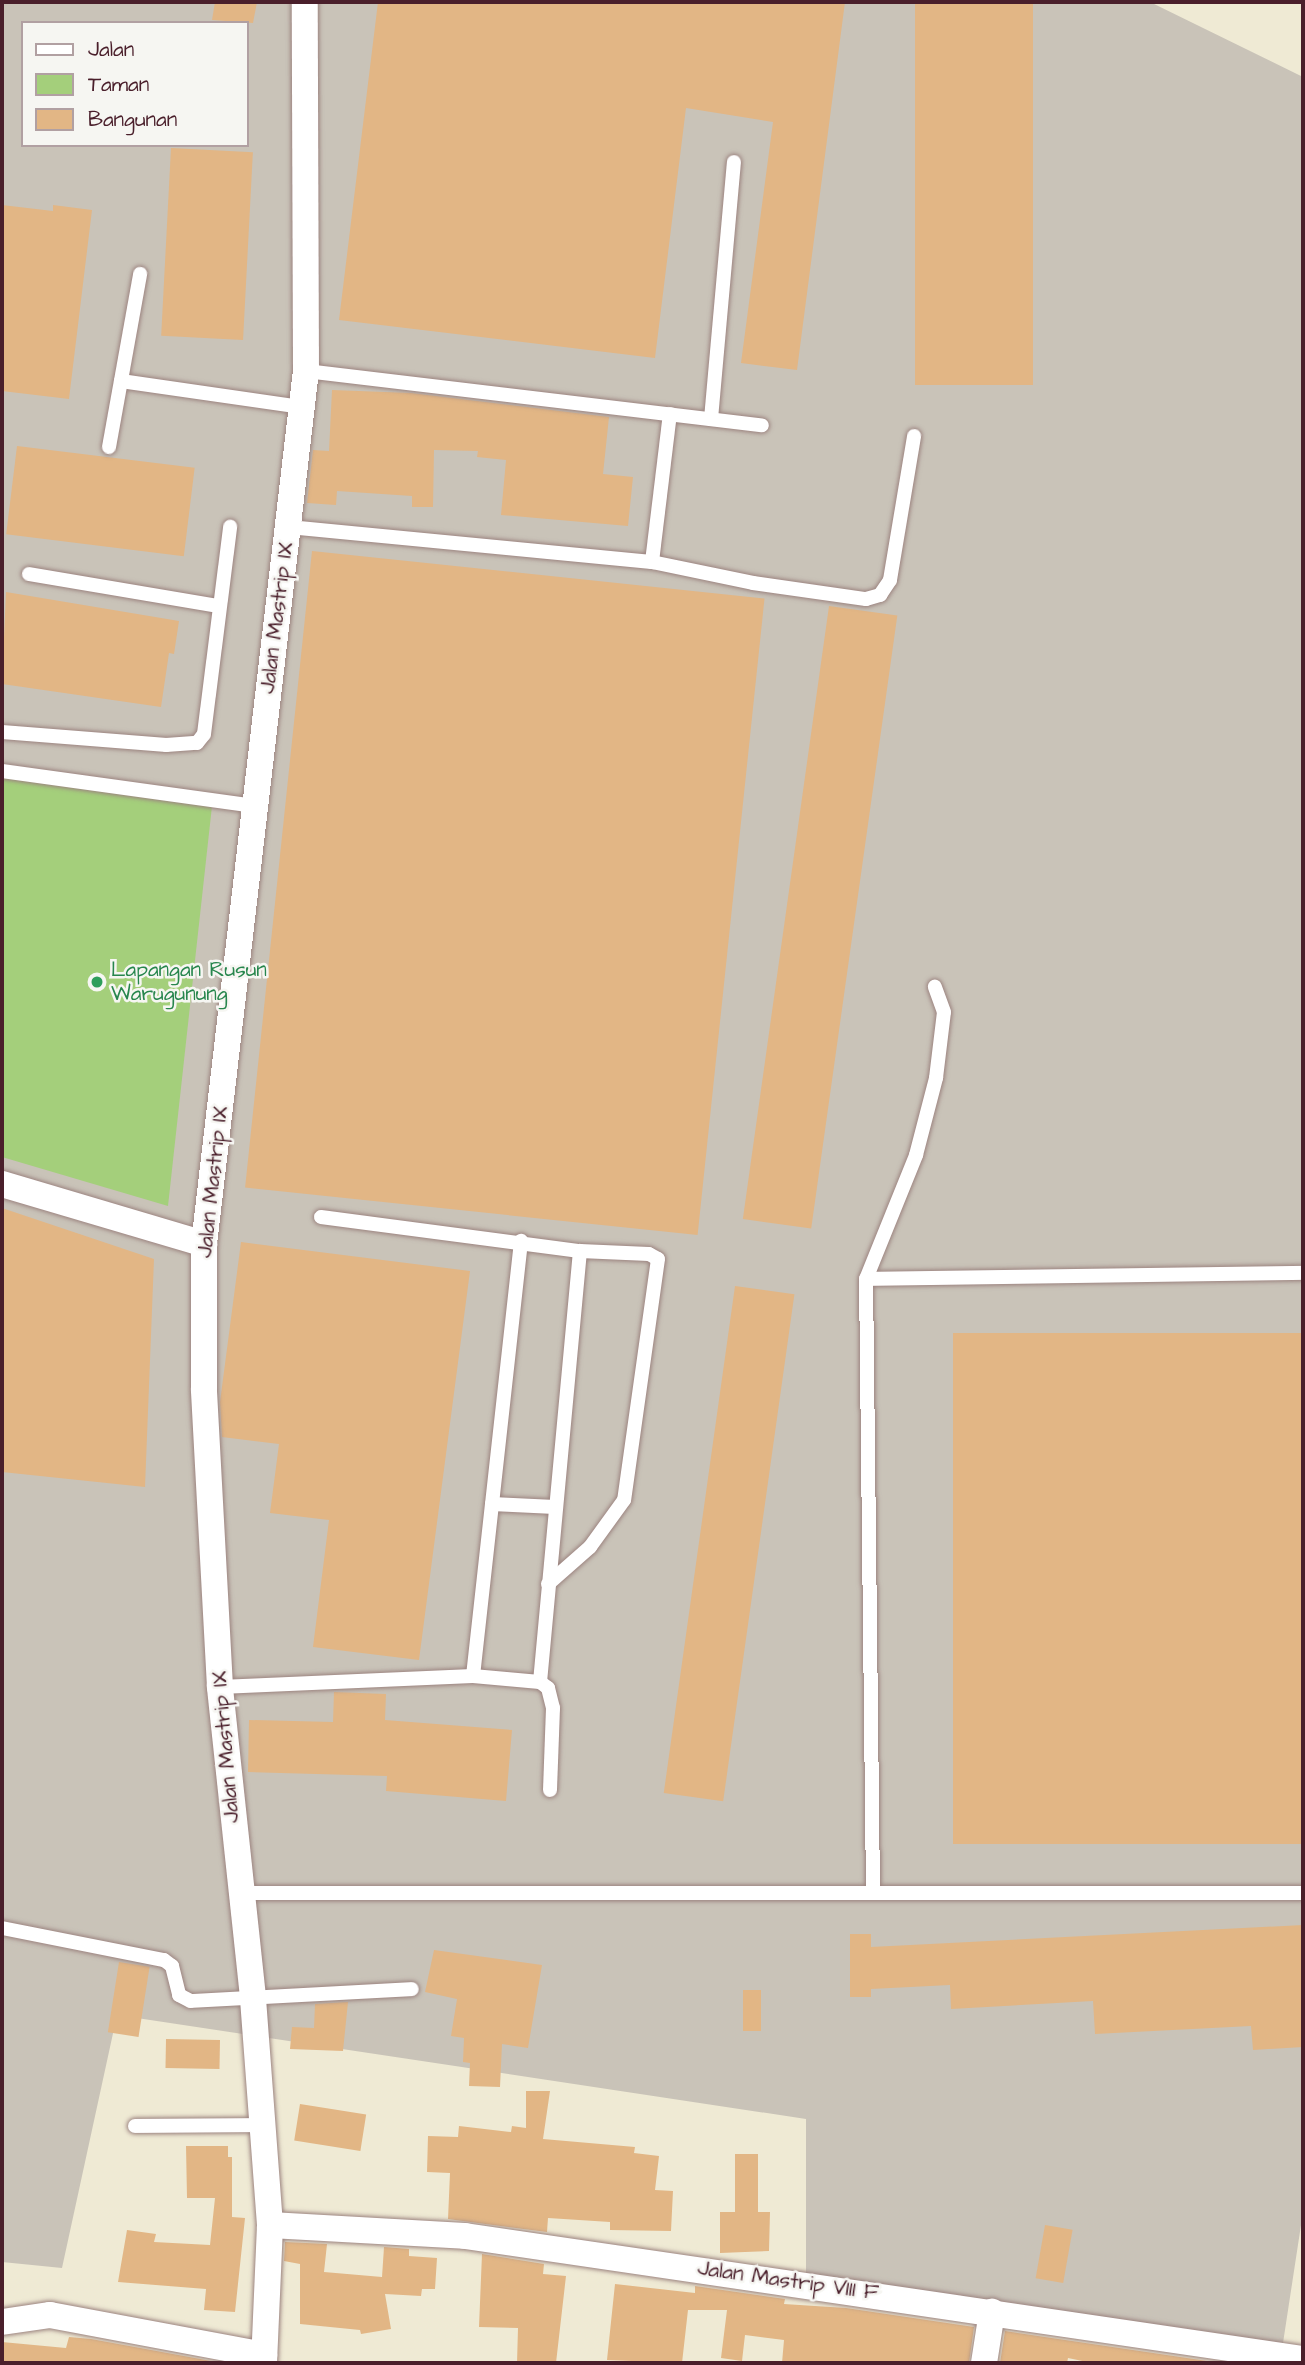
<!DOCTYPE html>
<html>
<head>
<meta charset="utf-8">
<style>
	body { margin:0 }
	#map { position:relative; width:1305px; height:2365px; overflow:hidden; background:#efead4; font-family:"Architects Daughter",sans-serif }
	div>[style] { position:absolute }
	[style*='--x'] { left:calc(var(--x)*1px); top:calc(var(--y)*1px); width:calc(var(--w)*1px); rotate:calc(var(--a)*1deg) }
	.industrial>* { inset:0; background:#c9c3b8 }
	.green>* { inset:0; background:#a4cf7b }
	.building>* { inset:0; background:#e2b685; transform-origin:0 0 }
	.roads { filter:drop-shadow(0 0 2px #9c8480) drop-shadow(0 0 2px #9c8480) }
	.service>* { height:14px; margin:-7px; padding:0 7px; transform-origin:7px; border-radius:7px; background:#fff }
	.minor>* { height:26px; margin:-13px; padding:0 13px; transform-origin:13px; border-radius:13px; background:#fff }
	.dots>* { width:19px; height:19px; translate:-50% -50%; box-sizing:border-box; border:4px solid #f6f6f2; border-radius:50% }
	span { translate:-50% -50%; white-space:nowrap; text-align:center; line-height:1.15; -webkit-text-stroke:5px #f6f6f2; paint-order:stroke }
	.street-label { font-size:21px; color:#4a1f2b }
	.leisure-label { font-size:21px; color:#27864d }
	.left { translate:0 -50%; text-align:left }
	.frame { position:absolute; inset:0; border:4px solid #4a1f2b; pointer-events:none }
	.legend { position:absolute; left:21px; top:21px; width:228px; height:126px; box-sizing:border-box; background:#f6f6f2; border:2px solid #b1a0a2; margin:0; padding:9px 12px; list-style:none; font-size:21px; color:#4a1f2b }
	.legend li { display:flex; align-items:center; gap:14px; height:35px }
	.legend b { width:35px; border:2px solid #b1a0a2 }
</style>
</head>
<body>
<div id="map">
	<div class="industrial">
		<i style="clip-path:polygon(evenodd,2px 2px,1150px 2px,1303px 77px,1303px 2212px,1283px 2343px,806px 2281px,806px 2119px,117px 2015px,62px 2268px,2px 2262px,2px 2px,23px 23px,247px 23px,247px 145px,23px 145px,23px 23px)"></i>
	</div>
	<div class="green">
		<i style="clip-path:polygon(2px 777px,212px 806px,168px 1206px,2px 1157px)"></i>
	</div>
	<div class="building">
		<i style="clip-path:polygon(215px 2px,257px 2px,253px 23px,212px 20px)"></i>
		<i style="clip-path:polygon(378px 2px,845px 2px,797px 370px,741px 363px,773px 122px,686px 108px,655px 358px,339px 320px)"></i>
		<i style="left:915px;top:2px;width:118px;height:383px"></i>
		<i style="left:171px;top:148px;width:82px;height:188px;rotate:3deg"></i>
		<i style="clip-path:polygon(2px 205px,53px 211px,53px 205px,92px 210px,69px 399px,2px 391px)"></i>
		<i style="clip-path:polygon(332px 390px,411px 393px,609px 417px,603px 474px,633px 477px,628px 526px,501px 515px,506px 460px,477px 457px,478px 451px,434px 450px,433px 507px,412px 507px,412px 496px,337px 491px,336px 505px,307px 503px,313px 450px,329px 451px)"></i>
		<i style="left:17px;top:446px;width:179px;height:89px;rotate:7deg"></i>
		<i style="left:312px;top:551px;width:455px;height:640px;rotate:6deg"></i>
		<i style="clip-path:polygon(6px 592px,179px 621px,174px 654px,169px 653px,161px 707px,2px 684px)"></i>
		<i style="left:829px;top:606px;width:69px;height:619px;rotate:8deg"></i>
		<i style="clip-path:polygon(2px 1208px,154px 1259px,145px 1487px,2px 1472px)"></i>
		<i style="clip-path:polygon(241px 1242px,470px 1271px,419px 1660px,313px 1647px,329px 1520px,270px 1513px,279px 1444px,222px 1437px,220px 1402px)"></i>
		<i style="left:735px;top:1286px;width:60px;height:512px;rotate:8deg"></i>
		<i style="left:1303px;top:1333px;width:511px;height:350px;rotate:90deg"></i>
		<i style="clip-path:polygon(334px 1692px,386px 1694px,385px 1720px,512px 1730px,506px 1801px,386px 1791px,387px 1776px,248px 1772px,249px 1720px,333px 1722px)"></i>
		<i style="clip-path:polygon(1303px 1925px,1303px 2047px,1253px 2050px,1251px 2026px,1095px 2034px,1093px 2001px,951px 2009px,950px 1985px,871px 1989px,871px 1997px,850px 1997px,850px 1934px,871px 1934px,871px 1947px)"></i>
		<i style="clip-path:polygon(434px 1950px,542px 1965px,528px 2048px,502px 2044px,500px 2087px,469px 2086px,470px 2063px,463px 2062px,464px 2038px,451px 2036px,457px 1999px,425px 1992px)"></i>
		<i style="left:119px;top:1962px;width:31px;height:71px;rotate:9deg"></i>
		<i style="left:743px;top:1990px;width:18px;height:41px"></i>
		<i style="clip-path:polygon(348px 2002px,343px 2051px,290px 2049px,292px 2027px,314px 2028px,315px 2004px)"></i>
		<i style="left:166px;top:2039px;width:54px;height:29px;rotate:1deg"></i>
		<i style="clip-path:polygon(526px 2091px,550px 2091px,543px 2139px,635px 2147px,634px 2153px,659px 2156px,655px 2190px,673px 2191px,671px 2231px,610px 2230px,610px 2222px,548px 2218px,547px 2232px,448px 2219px,450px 2173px,427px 2172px,428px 2136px,458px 2137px,459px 2126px,511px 2132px,512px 2126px,526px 2128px)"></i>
		<i style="left:300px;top:2104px;width:67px;height:37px;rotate:9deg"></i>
		<i style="clip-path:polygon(186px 2146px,228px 2146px,228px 2157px,232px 2157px,232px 2217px,245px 2218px,235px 2312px,204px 2310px,206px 2289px,118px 2282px,127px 2230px,156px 2234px,154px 2242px,210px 2245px,215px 2198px,187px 2198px)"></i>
		<i style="clip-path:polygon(735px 2154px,758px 2154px,758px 2212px,770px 2212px,769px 2251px,720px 2253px,720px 2212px,735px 2212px)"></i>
		<i style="left:1045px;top:2225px;width:28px;height:54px;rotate:10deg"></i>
		<i style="clip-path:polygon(285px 2242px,327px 2244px,324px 2272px,382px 2277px,384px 2247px,409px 2249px,409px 2256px,437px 2258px,435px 2289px,422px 2289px,421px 2296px,385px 2294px,391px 2329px,361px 2334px,360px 2330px,300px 2324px,300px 2264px,284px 2261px)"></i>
		<i style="clip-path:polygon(482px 2254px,544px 2264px,543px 2274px,566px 2276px,556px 2363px,517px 2363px,518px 2328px,479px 2327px)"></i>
		<i style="clip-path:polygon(615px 2284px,695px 2293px,695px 2286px,785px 2299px,784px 2304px,846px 2308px,974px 2327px,969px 2363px,782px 2363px,784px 2340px,745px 2335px,742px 2361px,721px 2358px,727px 2310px,688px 2310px,682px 2363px,607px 2360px)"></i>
		<i style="clip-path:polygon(1005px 2331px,1214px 2362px,1214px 2363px,1092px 2363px,1068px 2358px,1067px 2363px,1000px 2363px)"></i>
		<i style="clip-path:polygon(69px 2337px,91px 2339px,222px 2363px,2px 2363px,2px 2342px,66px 2348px)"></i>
	</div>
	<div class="roads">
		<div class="service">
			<i style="--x:306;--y:371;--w:459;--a:6.8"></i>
			<i style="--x:121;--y:381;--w:183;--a:8.2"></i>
			<i style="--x:711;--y:419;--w:258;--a:-84.9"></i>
			<i style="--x:109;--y:447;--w:176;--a:-79.8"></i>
			<i style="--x:288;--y:527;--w:366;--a:5.5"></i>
			<i style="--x:652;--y:562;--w:103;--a:11.7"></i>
			<i style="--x:753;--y:583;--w:114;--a:8.1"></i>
			<i style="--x:866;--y:599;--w:15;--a:-16"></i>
			<i style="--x:880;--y:595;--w:18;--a:-56"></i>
			<i style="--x:890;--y:580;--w:146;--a:-80.5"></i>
			<i style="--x:652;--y:562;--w:149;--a:-83.1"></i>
			<i style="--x:29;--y:574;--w:193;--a:9.6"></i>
			<i style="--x:2;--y:732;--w:165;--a:4.5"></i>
			<i style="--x:166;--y:745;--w:31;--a:-4"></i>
			<i style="--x:197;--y:743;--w:11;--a:-52"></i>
			<i style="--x:204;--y:734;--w:209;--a:-82.8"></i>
			<i style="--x:2;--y:771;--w:255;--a:7.9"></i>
			<i style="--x:321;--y:1217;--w:261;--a:7.5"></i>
			<i style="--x:580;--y:1251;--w:69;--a:2.5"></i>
			<i style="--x:649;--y:1254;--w:10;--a:29"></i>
			<i style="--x:658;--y:1259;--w:243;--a:98"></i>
			<i style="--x:624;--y:1500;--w:58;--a:125.9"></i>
			<i style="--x:590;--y:1547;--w:56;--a:138.6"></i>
			<i style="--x:866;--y:1279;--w:134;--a:-68"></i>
			<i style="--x:916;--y:1155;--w:80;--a:-75.4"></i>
			<i style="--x:936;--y:1078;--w:66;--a:-83.1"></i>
			<i style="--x:944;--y:1012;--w:27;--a:-110"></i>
			<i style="--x:492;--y:1504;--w:63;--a:2.7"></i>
			<i style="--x:473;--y:1676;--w:438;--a:-83.7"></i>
			<i style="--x:540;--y:1682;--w:433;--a:-84.7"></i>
			<i style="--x:220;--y:1687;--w:253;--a:-2.5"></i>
			<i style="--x:473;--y:1676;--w:67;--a:5.1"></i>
			<i style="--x:540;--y:1682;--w:10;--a:37"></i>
			<i style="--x:548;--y:1688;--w:21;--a:76"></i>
			<i style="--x:553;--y:1708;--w:82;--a:92.1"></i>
			<i style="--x:242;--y:1893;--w:1061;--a:0"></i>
			<i style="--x:873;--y:1893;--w:614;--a:-90.65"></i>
			<i style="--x:866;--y:1279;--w:437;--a:-0.8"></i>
			<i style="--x:2;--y:1928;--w:165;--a:11.2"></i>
			<i style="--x:164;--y:1960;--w:10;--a:37"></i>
			<i style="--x:172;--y:1966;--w:30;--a:76"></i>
			<i style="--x:179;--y:1995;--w:13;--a:27"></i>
			<i style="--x:191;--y:2001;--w:221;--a:-3.1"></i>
			<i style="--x:135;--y:2126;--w:129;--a:-0.4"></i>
		</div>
		<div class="minor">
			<i style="--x:2;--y:1184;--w:211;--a:16.5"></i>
			<i style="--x:270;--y:2225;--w:195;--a:3.2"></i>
			<i style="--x:465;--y:2236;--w:847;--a:8.35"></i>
			<i style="--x:2;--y:2322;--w:49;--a:-8.3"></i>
			<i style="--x:50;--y:2315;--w:218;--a:10.6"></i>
			<i style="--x:264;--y:2363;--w:138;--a:-87.5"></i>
			<i style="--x:270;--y:2225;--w:229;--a:-94.3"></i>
			<i style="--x:253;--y:1997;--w:312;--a:-96.1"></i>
			<i style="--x:220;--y:1687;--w:298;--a:-93.1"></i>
			<i style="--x:204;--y:1389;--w:145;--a:-90"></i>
			<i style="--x:204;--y:1244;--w:879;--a:-83.34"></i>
			<i style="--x:306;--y:371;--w:369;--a:-90.2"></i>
			<i style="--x:984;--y:2363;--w:52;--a:-81.1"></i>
		</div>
	</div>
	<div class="dots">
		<i style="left:97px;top:982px;background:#2e9e5b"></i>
	</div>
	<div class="street-label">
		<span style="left:277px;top:618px;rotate:-83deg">Jalan Mastrip IX</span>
		<span style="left:213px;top:1182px;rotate:-84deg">Jalan Mastrip IX</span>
		<span style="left:226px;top:1747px;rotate:-95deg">Jalan Mastrip IX</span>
		<span style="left:788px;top:2281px;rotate:8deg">Jalan Mastrip VIII F</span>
	</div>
	<div class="leisure-label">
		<span class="left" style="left:111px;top:982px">Lapangan Rusun<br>Warugunung</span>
	</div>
	<div class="frame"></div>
	<ul class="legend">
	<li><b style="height:9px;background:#fff"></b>Jalan</li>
	<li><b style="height:19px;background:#a4cf7b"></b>Taman</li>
	<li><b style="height:19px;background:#e2b685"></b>Bangunan</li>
	</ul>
</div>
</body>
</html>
